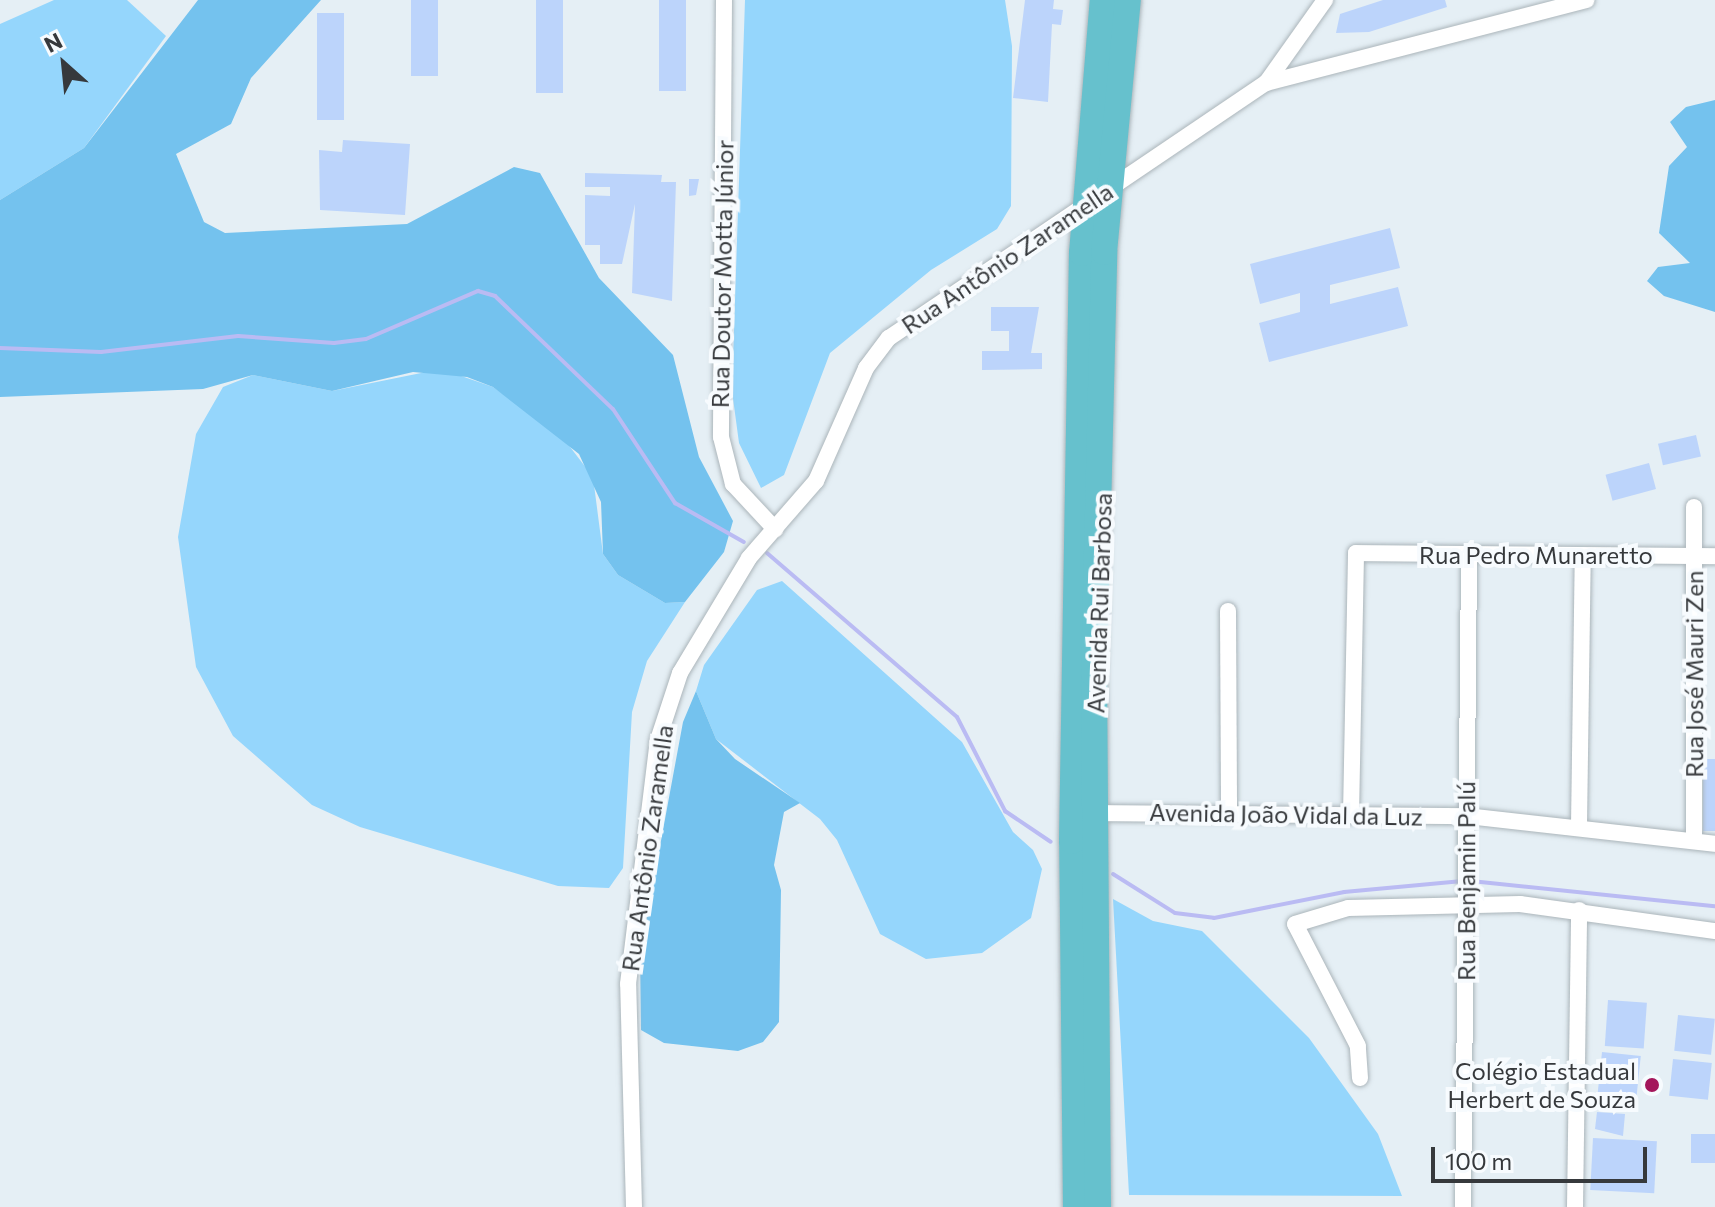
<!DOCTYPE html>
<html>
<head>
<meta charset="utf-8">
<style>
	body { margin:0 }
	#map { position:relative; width:1715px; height:1207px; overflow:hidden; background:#e5eff5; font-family:Commissioner,sans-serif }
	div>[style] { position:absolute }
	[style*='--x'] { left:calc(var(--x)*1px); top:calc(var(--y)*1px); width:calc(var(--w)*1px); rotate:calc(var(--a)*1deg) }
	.green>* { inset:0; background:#95d6fc }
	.forest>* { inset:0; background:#74c2ee }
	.stream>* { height:4px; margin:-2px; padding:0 2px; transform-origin:2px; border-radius:2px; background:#babbf3 }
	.building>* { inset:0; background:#bcd4fb; transform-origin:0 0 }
	.roads { filter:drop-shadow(0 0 2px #abb5ba) drop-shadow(0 0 2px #abb5ba) }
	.street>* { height:16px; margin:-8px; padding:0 8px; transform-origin:8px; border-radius:8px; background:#fff }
	.primary>* { height:26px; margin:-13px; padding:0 13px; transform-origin:13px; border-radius:13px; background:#66c1cd }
	.dots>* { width:22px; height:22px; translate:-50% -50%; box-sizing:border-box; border:4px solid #f7fbfe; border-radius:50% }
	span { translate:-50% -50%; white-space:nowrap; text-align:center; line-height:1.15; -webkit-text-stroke:8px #f7fbfe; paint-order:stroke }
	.street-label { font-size:24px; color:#36393c }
	.poi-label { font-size:24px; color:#36393c }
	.right { translate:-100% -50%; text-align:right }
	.north { position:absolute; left:24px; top:24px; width:80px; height:80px; -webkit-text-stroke:6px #f7fbfe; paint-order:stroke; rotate:333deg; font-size:22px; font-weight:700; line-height:32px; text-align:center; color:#36393c }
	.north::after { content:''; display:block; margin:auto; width:28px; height:36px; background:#36393c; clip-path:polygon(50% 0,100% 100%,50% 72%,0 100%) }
	.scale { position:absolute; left:1431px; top:1147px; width:216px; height:36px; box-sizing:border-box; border:4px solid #36393c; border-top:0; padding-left:10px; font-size:24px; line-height:28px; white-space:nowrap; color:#36393c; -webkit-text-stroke:6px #f7fbfe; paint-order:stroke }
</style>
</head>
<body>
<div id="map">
	<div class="green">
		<i style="clip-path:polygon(54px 0,127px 0,166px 36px,84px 148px,0 200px,0 24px)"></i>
		<i style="clip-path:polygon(745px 0,1005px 0,1012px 46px,1011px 206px,997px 229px,931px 270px,830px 353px,784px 475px,761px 488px,739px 443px,732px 391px)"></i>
		<i style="clip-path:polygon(441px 369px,493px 387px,561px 435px,593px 477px,603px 554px,618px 575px,665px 603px,685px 602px,647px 661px,632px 712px,623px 868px,609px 888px,558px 886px,360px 827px,312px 805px,233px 736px,196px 667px,178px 537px,196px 434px,223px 387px,253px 375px,332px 391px)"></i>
		<i style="clip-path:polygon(782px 581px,962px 742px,1013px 832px,1033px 850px,1042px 869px,1031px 918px,982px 953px,926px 959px,880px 934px,837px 840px,820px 819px,716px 739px,696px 691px,704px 665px,757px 590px)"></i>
		<i style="clip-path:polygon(1113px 899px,1153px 921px,1202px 931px,1309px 1038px,1378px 1134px,1402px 1196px,1129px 1195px)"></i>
	</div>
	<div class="forest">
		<i style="clip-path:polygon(198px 0,321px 0,251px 78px,231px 124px,176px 154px,204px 222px,225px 233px,407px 224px,514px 167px,540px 173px,599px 278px,673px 355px,699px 457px,733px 521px,724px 552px,685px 602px,665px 603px,618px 575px,603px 554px,601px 502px,579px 454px,493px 387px,467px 377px,413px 372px,332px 391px,253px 375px,203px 389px,0 397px,0 200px,84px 148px)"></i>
		<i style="clip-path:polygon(1715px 100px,1715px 312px,1664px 296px,1647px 281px,1658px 267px,1690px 263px,1659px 233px,1669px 166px,1687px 147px,1670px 122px,1686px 107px)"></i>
		<i style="clip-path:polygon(696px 691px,716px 739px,735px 759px,800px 803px,784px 812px,774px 865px,781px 890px,779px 1022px,763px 1042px,738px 1051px,664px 1043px,641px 1030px,640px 954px,683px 722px)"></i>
	</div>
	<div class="stream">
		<i style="--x:0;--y:348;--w:101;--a:2.3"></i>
		<i style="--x:101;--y:352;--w:138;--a:-6.7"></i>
		<i style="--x:238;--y:336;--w:96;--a:4.2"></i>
		<i style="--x:334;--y:343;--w:32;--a:-7"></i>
		<i style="--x:366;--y:339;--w:122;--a:-23.2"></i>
		<i style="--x:478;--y:291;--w:18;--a:16"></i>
		<i style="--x:495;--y:296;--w:163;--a:43.8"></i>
		<i style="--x:613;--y:409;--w:113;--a:56.6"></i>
		<i style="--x:675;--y:503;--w:79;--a:29.5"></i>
		<i style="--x:767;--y:553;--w:251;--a:40.8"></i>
		<i style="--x:957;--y:717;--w:106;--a:62.9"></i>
		<i style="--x:1005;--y:811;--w:55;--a:34"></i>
		<i style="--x:1113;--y:874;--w:73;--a:32.2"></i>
		<i style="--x:1175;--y:913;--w:39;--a:7"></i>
		<i style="--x:1214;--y:918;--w:133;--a:-11.3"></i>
		<i style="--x:1344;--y:892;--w:119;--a:-5.3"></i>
		<i style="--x:1471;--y:881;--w:245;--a:5.9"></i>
	</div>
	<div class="building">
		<i style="left:411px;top:0;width:27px;height:76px"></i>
		<i style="left:536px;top:0;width:27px;height:93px"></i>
		<i style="left:659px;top:0;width:27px;height:91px"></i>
		<i style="clip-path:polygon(1025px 0,1054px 0,1053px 9px,1063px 10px,1061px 25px,1052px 24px,1048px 102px,1013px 98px)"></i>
		<i style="clip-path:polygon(1383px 0,1445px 0,1447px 7px,1369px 32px,1336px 33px,1340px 14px)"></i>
		<i style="left:317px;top:13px;width:27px;height:107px"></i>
		<i style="clip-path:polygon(343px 140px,410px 144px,405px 215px,320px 210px,319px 150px,342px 152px)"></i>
		<i style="clip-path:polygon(585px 173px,662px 175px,661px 182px,676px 182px,672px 301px,632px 293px,635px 204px,622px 264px,600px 264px,600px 245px,585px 245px,585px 195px,610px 196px,610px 187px,585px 187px)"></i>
		<i style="clip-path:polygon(689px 179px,699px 179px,696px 195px,689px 196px)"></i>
		<i style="clip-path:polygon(1390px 228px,1400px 268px,1330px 285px,1330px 304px,1398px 287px,1408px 326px,1269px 362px,1259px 323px,1300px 312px,1300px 293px,1260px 304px,1250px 264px)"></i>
		<i style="clip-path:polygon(991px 307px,1039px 307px,1031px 353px,1042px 353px,1042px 369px,982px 370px,982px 351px,1009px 351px,1009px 331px,991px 331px)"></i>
		<i style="left:1696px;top:435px;width:22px;height:39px;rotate:77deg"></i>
		<i style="left:1649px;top:463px;width:27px;height:45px;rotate:75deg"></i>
		<i style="left:1703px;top:759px;width:12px;height:72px"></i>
		<i style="left:1608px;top:1000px;width:39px;height:46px;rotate:4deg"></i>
		<i style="left:1678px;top:1015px;width:37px;height:36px;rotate:6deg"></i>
		<i style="left:1602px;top:1052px;width:39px;height:56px;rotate:6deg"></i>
		<i style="left:1673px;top:1059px;width:39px;height:37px;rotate:6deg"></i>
		<i style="clip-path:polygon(1597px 1112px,1625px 1114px,1623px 1136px,1595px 1129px)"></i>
		<i style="left:1691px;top:1134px;width:24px;height:29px"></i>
		<i style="left:1593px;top:1138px;width:64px;height:52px;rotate:3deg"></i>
	</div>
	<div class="roads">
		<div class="street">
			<i style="--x:724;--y:0;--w:437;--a:90.4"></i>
			<i style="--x:721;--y:437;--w:49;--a:75.7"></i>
			<i style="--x:733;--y:484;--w:62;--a:47"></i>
			<i style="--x:1266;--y:83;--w:331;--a:-14.5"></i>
			<i style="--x:1228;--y:611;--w:203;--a:89.7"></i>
			<i style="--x:1095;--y:813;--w:372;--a:0.5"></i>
			<i style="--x:1467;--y:816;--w:250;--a:6.4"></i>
			<i style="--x:1351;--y:815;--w:262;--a:-88.9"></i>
			<i style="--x:1356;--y:553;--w:359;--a:0.5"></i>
			<i style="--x:1579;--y:826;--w:271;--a:-89.2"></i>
			<i style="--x:1694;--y:841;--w:334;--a:-90"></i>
			<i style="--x:1360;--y:1078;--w:32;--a:-94"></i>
			<i style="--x:1358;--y:1046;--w:137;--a:-117.3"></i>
			<i style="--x:1295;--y:924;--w:55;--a:-16.8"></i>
			<i style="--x:1348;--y:908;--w:172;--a:-1.3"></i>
			<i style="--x:1520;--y:904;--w:197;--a:7.9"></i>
			<i style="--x:634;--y:1207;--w:223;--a:-91.5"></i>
			<i style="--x:628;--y:984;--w:246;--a:-83"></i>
			<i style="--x:658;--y:740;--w:71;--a:-71.8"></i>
			<i style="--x:680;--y:673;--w:134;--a:-59"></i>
			<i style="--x:749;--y:558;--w:102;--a:-49"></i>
			<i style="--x:816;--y:481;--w:124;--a:-66.1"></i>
			<i style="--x:866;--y:368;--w:38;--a:-53"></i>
			<i style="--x:889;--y:338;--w:455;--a:-34.1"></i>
			<i style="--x:1266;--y:83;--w:102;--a:-54.6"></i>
			<i style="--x:1463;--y:1207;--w:653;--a:-89.47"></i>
			<i style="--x:1575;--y:1207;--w:297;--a:-89.2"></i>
		</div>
		<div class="primary">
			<i style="--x:1076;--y:1207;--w:366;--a:-90.6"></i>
			<i style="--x:1072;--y:841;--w:588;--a:-89.03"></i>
			<i style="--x:1082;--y:253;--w:254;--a:-85.3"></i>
			<i style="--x:1098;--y:1207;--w:533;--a:-90.43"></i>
			<i style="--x:1094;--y:674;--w:422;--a:-88.6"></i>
			<i style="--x:1104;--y:252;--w:253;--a:-84.6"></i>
		</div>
	</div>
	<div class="dots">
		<i style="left:1652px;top:1085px;background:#a4165b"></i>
	</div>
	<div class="street-label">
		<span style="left:1007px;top:258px;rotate:-34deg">Rua Antônio Zaramella</span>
		<span style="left:722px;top:274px;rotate:-89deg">Rua Doutor Motta Júnior</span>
		<span style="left:1536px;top:555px">Rua Pedro Munaretto</span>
		<span style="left:1099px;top:603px;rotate:-88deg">Avenida Rui Barbosa</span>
		<span style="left:1694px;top:674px;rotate:-90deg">Rua José Mauri Zen</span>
		<span style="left:1286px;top:814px;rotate:1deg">Avenida João Vidal da Luz</span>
		<span style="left:647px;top:848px;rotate:-82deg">Rua Antônio Zaramella</span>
		<span style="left:1466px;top:881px;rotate:-90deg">Rua Benjamin Palú</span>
	</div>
	<div class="poi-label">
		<span class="right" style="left:1636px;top:1085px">Colégio Estadual<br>Herbert de Souza</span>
	</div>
	<div class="north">N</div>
	<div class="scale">100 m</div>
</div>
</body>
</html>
